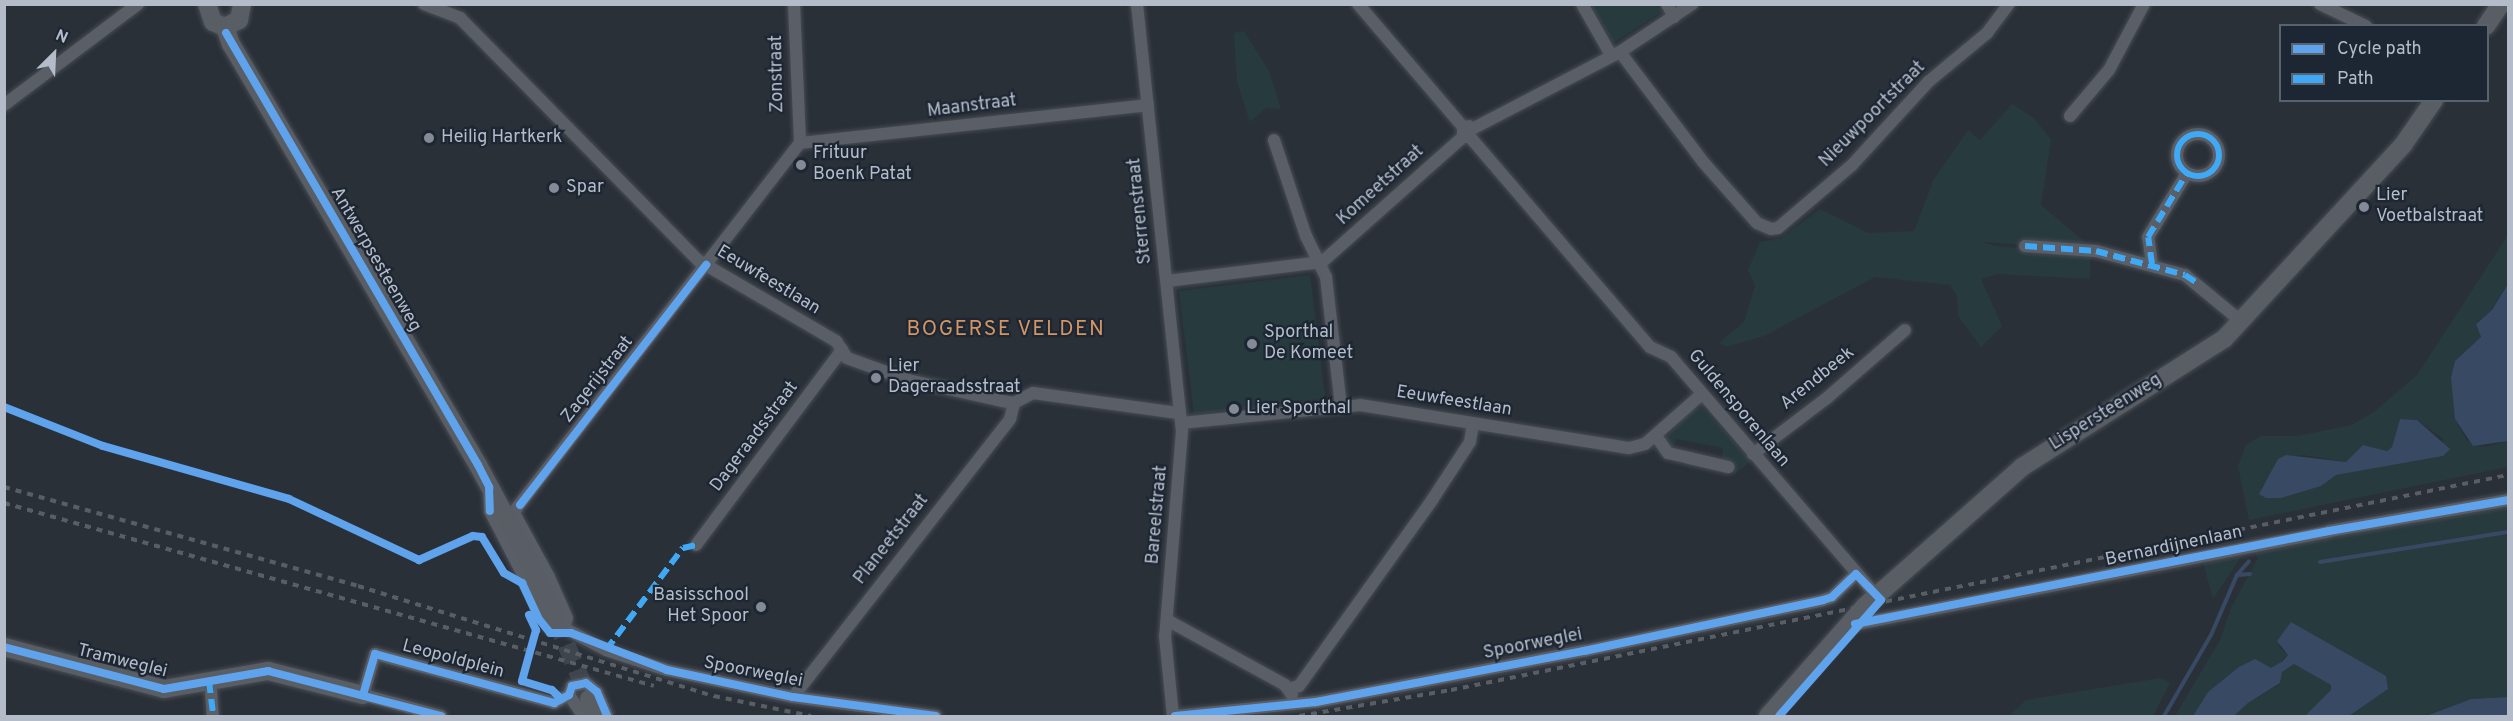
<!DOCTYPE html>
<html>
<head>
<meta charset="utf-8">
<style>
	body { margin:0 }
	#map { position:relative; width:2513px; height:721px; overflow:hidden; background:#2a3038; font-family:Overpass,sans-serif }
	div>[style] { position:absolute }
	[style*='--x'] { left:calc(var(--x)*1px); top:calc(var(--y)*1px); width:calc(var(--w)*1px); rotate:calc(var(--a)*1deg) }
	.green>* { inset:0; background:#273a3e; transform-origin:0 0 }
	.water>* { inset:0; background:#384963 }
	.stream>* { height:4px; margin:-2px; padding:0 2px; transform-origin:2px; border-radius:2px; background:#384963 }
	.secondary-tunnel>* { height:18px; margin-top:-9px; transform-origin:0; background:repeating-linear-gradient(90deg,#3f454e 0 18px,transparent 0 27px) }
	.roads { filter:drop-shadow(0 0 2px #484c53) drop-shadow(0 0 2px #484c53) }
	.street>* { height:12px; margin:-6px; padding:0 6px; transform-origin:6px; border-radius:6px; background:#5a5e66 }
	.street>.ring { margin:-6px; padding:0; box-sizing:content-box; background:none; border:12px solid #5a5e66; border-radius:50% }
	.secondary>* { height:18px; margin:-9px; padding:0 9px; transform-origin:9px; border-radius:9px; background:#595d64 }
	.rail>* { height:4px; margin-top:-2px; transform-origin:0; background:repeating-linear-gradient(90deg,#595d64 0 6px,transparent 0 12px) }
	.quiet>* { height:6px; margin-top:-3px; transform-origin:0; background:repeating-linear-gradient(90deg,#3fa9f5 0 12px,transparent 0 18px) }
	.quiet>.ring { margin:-3px; padding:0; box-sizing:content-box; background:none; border:6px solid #3fa9f5; border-radius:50% }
	.cycleway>* { height:8px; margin:-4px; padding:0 4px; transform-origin:4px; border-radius:4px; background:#60a3ed }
	.dots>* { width:16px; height:16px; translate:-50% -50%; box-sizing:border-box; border:3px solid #1d2633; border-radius:50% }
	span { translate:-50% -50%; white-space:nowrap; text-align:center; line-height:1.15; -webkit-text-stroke:4.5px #1d2633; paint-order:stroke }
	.street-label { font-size:18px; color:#b4bcc9 }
	.poi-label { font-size:18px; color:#b4bcc9 }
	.left { translate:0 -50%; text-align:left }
	.right { translate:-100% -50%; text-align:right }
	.quarter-label { font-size:21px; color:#d59563; letter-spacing:1.5px }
	.frame { position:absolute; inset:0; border:6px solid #b4bcc9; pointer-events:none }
	.legend { position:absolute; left:2279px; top:24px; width:210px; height:78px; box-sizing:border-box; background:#1d2633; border:2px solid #59626f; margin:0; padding:8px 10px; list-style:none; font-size:18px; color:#b4bcc9 }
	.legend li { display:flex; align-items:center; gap:12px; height:30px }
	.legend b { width:30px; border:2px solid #59626f }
	.north { position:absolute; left:24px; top:24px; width:60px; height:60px; -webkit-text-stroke:4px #1d2633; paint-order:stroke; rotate:24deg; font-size:16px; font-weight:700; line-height:24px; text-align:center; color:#b4bcc9 }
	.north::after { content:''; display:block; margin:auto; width:21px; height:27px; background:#b4bcc9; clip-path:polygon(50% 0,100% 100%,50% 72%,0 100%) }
</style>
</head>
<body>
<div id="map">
	<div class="green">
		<i style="clip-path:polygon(1590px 5px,1657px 5px,1662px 12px,1613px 43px)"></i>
		<i style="clip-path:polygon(1244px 31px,1269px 71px,1281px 109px,1266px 108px,1250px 122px,1237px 82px,1234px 33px)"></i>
		<i style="clip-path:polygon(2012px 104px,2035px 119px,2051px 140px,2041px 205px,2087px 244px,2082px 249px,1981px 242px,1995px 246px,2090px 254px,2090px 279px,1997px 274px,1981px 279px,2002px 326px,1981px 347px,1958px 316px,1957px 296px,1950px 285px,1875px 277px,1764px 336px,1726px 347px,1719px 343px,1744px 322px,1755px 286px,1748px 270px,1760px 242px,1781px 238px,1820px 209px,1868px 233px,1914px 231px,1934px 179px,1968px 130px,1980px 140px)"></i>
		<i style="clip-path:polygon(evenodd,2508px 235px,2508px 284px,2492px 310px,2476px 323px,2481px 337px,2455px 361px,2455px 419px,2467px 441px,2484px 447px,2508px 441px,2508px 467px,2249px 520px,2238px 466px,2246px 445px,2261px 436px,2297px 436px,2352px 425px,2375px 411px,2417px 375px,2508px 235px,2400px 419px,2417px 420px,2443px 439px,2443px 456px,2260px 488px,2269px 480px,2278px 459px,2302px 455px,2346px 462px,2363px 445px,2387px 451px,2392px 447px,2400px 419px)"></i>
		<i style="left:1310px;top:275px;width:124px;height:132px;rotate:83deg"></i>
		<i style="clip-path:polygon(1703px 408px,1751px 461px,1735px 474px,1722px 460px,1723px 448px,1676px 439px,1673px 449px,1665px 438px,1693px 409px)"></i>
		<i style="clip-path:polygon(2508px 503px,2508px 697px,2470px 699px,2426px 716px,2349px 716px,2388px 689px,2277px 645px,2288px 655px,2277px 666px,2208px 692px,2193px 716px,2175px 716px,2220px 640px,2231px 608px,2258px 558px,2254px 552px,2241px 557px,2213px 599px,2203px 562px)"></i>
		<i style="clip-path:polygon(2294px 664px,2331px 685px,2331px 690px,2305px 716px,2234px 716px,2248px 703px,2280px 684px,2282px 672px)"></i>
		<i style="clip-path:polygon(2161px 678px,2170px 683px,2153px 716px,2009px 716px,2026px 700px)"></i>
	</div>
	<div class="water">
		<i style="clip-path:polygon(2508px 284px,2508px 441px,2473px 446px,2455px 419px,2451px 378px,2455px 361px,2481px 337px,2476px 324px,2492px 310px)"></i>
		<i style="clip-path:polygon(2400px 419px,2417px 420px,2450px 449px,2443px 456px,2336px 475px,2321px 486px,2281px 498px,2266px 498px,2259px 494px,2278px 459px,2286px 455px,2346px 462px,2363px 445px,2387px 451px,2392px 447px)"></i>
		<i style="clip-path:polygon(2291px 622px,2386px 676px,2388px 689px,2349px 716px,2305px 716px,2331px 690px,2331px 685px,2294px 664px,2282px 672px,2280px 683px,2248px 703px,2234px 716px,2193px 716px,2208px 692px,2239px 667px,2255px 659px,2271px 668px,2283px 661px,2288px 655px,2277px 641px)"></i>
		<i style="clip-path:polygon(2508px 697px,2508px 716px,2426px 716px,2471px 699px)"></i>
	</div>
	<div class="stream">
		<i style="--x:2320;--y:562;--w:190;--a:-9.1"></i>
		<i style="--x:2238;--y:575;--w:12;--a:-5"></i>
		<i style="--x:2164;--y:716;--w:94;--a:-59.9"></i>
		<i style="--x:2211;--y:635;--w:65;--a:-66.6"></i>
		<i style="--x:2237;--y:575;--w:18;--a:-49"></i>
	</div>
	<div class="secondary-tunnel">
		<i style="--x:556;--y:620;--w:86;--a:67.3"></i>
	</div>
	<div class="roads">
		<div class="street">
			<i style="--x:424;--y:4;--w:39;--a:21"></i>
			<i style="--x:460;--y:18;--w:341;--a:45.5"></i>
			<i style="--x:699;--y:261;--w:159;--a:30.3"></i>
			<i style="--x:836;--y:341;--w:20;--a:57"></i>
			<i style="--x:847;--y:358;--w:65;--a:19.8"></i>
			<i style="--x:908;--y:380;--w:96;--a:12.6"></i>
			<i style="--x:1002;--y:401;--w:12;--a:9"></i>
			<i style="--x:1014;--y:403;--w:21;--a:-28"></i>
			<i style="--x:1033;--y:393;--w:146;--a:7.9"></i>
			<i style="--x:794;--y:4;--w:139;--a:87.5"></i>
			<i style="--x:1137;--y:4;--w:429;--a:84"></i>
			<i style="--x:1182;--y:431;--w:206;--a:94.7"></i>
			<i style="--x:1165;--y:636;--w:80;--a:84.3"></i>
			<i style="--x:1358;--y:4;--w:162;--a:49.5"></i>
			<i style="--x:1463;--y:127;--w:6;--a:-9"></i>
			<i style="--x:1582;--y:4;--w:59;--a:60.4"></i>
			<i style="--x:1667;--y:4;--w:15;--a:62"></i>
			<i style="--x:2320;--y:4;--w:51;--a:25.6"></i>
			<i style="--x:1620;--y:52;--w:139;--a:52.9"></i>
			<i style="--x:1704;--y:163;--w:80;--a:48.5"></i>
			<i style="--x:1757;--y:223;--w:15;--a:23"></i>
			<i style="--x:1771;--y:229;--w:7;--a:-8"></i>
			<i style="--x:1778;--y:228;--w:97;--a:-40.4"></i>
			<i style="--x:1852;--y:165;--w:113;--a:-47.5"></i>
			<i style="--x:1928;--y:82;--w:77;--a:-39.7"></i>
			<i style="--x:1987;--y:33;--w:36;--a:-53"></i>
			<i style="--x:4;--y:105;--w:168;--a:-37"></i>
			<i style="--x:2070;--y:116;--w:60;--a:-49.7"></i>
			<i style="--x:2109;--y:70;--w:75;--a:-62.1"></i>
			<i style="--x:1463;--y:127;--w:10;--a:90"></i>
			<i style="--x:1463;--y:137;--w:7;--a:0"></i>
			<i style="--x:1470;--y:137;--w:277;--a:49.4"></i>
			<i style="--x:1650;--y:347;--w:23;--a:25"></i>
			<i style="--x:1671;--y:357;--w:314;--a:49.3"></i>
			<i style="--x:1472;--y:129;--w:167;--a:-27.5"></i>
			<i style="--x:1620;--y:52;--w:87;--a:-33.7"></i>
			<i class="ring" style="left:2177px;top:134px;width:30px;height:30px"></i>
			<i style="--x:1274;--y:140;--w:101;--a:71.6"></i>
			<i style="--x:1306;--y:236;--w:46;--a:64"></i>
			<i style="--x:1326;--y:277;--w:130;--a:83.4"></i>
			<i style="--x:800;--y:143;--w:350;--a:-6.2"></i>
			<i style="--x:2025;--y:246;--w:71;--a:4"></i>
			<i style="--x:2096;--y:251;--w:92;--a:15.1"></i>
			<i style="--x:2185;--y:275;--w:74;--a:39.5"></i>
			<i style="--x:2152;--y:264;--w:27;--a:-98"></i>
			<i style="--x:2148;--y:237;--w:75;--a:-58.6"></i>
			<i style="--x:1167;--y:281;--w:156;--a:-7"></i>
			<i style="--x:1322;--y:262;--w:188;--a:-41.6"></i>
			<i style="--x:1181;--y:423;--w:180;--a:-5.7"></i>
			<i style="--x:1360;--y:405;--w:272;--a:9.1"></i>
			<i style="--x:1629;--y:448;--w:16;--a:-14"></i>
			<i style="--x:1645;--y:444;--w:76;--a:-41.3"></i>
			<i style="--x:1656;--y:436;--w:21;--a:55"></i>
			<i style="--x:1668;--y:453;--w:62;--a:13.1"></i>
			<i style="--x:1753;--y:454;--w:94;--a:-37.2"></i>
			<i style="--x:1828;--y:397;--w:102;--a:-41"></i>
			<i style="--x:489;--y:490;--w:21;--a:87"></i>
			<i style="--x:490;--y:511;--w:131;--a:62.7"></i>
			<i style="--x:550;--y:627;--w:14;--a:4"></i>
			<i style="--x:564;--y:628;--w:47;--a:27.6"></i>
			<i style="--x:606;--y:650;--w:64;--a:18.2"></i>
			<i style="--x:667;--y:670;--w:129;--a:12.1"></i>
			<i style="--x:793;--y:697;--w:144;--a:7.6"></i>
			<i style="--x:696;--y:545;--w:244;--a:-53.2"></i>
			<i style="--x:1167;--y:620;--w:135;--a:28.8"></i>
			<i style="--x:1285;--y:685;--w:12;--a:55"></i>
			<i style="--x:1847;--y:626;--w:491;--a:-11.1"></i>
			<i style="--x:2329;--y:531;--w:182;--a:-9.8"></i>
			<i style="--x:564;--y:628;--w:10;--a:-73"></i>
			<i style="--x:567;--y:618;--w:45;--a:-113.7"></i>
			<i style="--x:549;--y:577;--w:73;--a:-118.7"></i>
			<i style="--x:514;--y:513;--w:4;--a:-63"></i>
			<i style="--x:516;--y:509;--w:463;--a:-52.2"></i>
			<i style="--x:1289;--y:689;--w:10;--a:-17"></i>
			<i style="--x:1299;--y:686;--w:229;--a:-54.4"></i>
			<i style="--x:1432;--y:500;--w:69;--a:-56.8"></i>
			<i style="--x:1470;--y:442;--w:19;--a:-81"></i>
			<i style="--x:211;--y:690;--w:26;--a:86"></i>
			<i style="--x:569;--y:695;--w:25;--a:56"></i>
			<i style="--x:793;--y:697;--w:353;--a:-52"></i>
			<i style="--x:1010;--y:419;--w:16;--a:-76"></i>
			<i style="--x:441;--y:716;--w:81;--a:-164.9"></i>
			<i style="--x:363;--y:695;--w:43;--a:-73.7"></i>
			<i style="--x:375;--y:654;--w:186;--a:15.3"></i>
			<i style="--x:554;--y:703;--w:17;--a:-28"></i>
			<i style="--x:569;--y:695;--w:9;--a:-72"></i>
			<i style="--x:572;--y:686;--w:14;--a:-12"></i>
			<i style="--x:586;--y:683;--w:14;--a:39"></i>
			<i style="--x:597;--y:692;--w:26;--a:67"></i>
			<i style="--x:1175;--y:716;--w:142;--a:-5.7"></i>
			<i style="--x:1316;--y:702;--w:273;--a:-10.8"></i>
			<i style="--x:1584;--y:651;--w:244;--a:-12"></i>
			<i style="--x:1823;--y:600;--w:9;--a:-18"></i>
			<i style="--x:1832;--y:597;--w:33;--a:-44"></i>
		</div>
		<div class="secondary">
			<i style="--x:207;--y:4;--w:19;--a:72"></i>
			<i style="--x:213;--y:22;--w:13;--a:23"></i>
			<i style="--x:225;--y:27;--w:16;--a:-27"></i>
			<i style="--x:239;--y:20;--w:16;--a:-79"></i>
			<i style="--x:2486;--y:26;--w:27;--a:-56"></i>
			<i style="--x:225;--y:27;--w:18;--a:71"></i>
			<i style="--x:231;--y:44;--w:488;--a:59.6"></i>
			<i style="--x:478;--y:465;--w:101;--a:61.7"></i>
			<i style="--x:526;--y:554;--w:72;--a:65.6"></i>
			<i style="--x:4;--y:647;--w:165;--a:14.7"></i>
			<i style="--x:164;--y:689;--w:106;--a:-9.8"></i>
			<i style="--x:268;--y:671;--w:98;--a:14.2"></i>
			<i style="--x:589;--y:699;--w:19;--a:65"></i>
			<i style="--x:1768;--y:716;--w:147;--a:-48.6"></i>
			<i style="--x:1865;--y:606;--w:210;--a:-41.5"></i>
			<i style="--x:2022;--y:467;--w:239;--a:-32.4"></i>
			<i style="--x:2224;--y:339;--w:264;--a:-47.3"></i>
			<i style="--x:2403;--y:145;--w:55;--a:-55.4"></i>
		</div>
	</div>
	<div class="rail">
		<i style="--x:4;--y:487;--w:368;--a:15.6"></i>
		<i style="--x:358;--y:586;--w:373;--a:17.2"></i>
		<i style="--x:714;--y:696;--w:99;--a:11.7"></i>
		<i style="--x:4;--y:503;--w:675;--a:15.72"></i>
		<i style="--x:1299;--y:716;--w:154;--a:-9.7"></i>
		<i style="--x:1451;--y:690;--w:1079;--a:-11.5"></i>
	</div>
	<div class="quiet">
		<i class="ring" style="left:2177px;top:134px;width:36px;height:36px"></i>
		<i style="--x:2025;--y:246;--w:71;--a:4"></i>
		<i style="--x:2096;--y:251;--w:92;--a:15.1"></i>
		<i style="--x:2185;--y:275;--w:17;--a:33"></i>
		<i style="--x:2152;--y:264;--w:27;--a:-98"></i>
		<i style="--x:2148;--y:237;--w:75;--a:-58.6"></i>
		<i style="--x:606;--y:650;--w:128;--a:-53"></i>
		<i style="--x:683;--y:548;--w:13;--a:-13"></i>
		<i style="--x:209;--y:681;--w:35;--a:83"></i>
	</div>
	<div class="cycleway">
		<i style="--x:226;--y:33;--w:500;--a:59.74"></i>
		<i style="--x:478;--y:465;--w:25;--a:63"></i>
		<i style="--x:489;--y:487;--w:24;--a:88"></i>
		<i style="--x:4;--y:407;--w:106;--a:21.5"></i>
		<i style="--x:103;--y:446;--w:193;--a:15.9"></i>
		<i style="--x:289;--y:499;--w:144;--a:25.1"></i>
		<i style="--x:419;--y:560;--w:59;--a:-24"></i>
		<i style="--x:473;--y:536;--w:9;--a:6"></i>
		<i style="--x:482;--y:537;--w:42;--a:58.6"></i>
		<i style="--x:504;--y:573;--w:21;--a:29"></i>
		<i style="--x:522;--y:583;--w:38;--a:65"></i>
		<i style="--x:538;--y:618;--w:19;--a:51"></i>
		<i style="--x:550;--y:633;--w:21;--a:0"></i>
		<i style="--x:571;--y:633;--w:103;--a:21.1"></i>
		<i style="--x:667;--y:670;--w:129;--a:12.1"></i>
		<i style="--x:793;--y:697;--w:144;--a:7.6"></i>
		<i style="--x:520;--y:505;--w:304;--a:-52.2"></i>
		<i style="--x:529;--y:615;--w:17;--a:65"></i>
		<i style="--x:536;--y:630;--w:53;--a:105.4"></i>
		<i style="--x:522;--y:681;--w:31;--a:17"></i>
		<i style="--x:552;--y:690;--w:13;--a:45"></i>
		<i style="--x:1855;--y:624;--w:483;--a:-11.1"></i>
		<i style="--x:2329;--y:531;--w:182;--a:-9.8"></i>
		<i style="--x:4;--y:647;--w:165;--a:14.7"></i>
		<i style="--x:164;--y:689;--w:106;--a:-9.8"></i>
		<i style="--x:268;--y:671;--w:179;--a:14.6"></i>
		<i style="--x:363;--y:695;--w:43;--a:-73.7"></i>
		<i style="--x:375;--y:654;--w:186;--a:15.3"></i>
		<i style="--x:554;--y:703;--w:17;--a:-28"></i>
		<i style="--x:569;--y:695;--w:9;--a:-72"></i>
		<i style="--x:572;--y:686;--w:14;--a:-12"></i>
		<i style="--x:586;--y:683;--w:14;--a:39"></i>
		<i style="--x:597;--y:692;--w:26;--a:67"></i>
		<i style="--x:1175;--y:716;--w:142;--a:-5.7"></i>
		<i style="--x:1316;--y:702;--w:273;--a:-10.8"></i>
		<i style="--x:1584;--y:651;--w:244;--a:-12"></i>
		<i style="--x:1823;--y:600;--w:9;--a:-18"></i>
		<i style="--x:1832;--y:597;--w:33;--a:-44"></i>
		<i style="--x:1856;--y:574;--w:36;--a:46"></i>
		<i style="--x:1881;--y:600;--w:154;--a:131.3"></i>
	</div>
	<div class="dots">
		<i style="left:429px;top:138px;background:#848b96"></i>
		<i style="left:801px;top:165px;background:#848b96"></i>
		<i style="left:554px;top:188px;background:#848b96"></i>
		<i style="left:2364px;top:207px;background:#848b96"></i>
		<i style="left:1252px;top:344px;background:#848b96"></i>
		<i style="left:876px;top:378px;background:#848b96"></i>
		<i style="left:1234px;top:409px;background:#848b96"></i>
		<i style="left:761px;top:607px;background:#848b96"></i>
	</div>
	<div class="street-label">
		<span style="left:778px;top:74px;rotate:-91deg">Zonstraat</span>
		<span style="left:972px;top:107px;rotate:-7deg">Maanstraat</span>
		<span style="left:1873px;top:115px;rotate:-45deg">Nieuwpoortstraat</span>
		<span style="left:1381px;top:186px;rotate:-42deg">Komeetstraat</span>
		<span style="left:1141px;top:211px;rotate:-96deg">Sterrenstraat</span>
		<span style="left:375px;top:260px;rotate:60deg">Antwerpsesteenweg</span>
		<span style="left:768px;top:281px;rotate:31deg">Eeuwfeestlaan</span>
		<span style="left:1818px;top:379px;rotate:-39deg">Arendbeek</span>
		<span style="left:598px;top:380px;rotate:-52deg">Zagerijstraat</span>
		<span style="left:1454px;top:402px;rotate:9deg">Eeuwfeestlaan</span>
		<span style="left:1738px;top:409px;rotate:50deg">Guldensporenlaan</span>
		<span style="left:2106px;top:413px;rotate:-32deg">Lispersteenweg</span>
		<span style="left:755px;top:437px;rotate:-53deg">Dageraadsstraat</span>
		<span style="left:1158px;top:515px;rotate:-85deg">Bareelstraat</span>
		<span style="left:892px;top:540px;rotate:-52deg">Planeetstraat</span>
		<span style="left:2174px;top:547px;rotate:-12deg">Bernardijnenlaan</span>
		<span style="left:1533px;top:645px;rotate:-11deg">Spoorweglei</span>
		<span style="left:453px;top:660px;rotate:15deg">Leopoldplein</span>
		<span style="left:122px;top:662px;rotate:14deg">Tramweglei</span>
		<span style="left:753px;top:673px;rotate:11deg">Spoorweglei</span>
	</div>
	<div class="poi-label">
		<span class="left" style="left:441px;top:138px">Heilig Hartkerk</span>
		<span class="left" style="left:813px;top:165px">Frituur<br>Boenk Patat</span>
		<span class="left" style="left:566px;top:188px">Spar</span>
		<span class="left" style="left:2376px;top:207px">Lier<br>Voetbalstraat</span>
		<span class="left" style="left:1264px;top:344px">Sporthal<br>De Komeet</span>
		<span class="left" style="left:888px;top:378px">Lier<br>Dageraadsstraat</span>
		<span class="left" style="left:1246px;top:409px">Lier Sporthal</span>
		<span class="right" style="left:749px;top:607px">Basisschool<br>Het Spoor</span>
	</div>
	<div class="quarter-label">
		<span style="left:1006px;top:330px">BOGERSE VELDEN</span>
	</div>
	<div class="frame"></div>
	<ul class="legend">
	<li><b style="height:8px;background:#60a3ed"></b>Cycle path</li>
	<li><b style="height:8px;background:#3fa9f5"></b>Path</li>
	</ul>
	<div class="north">N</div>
</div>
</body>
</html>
